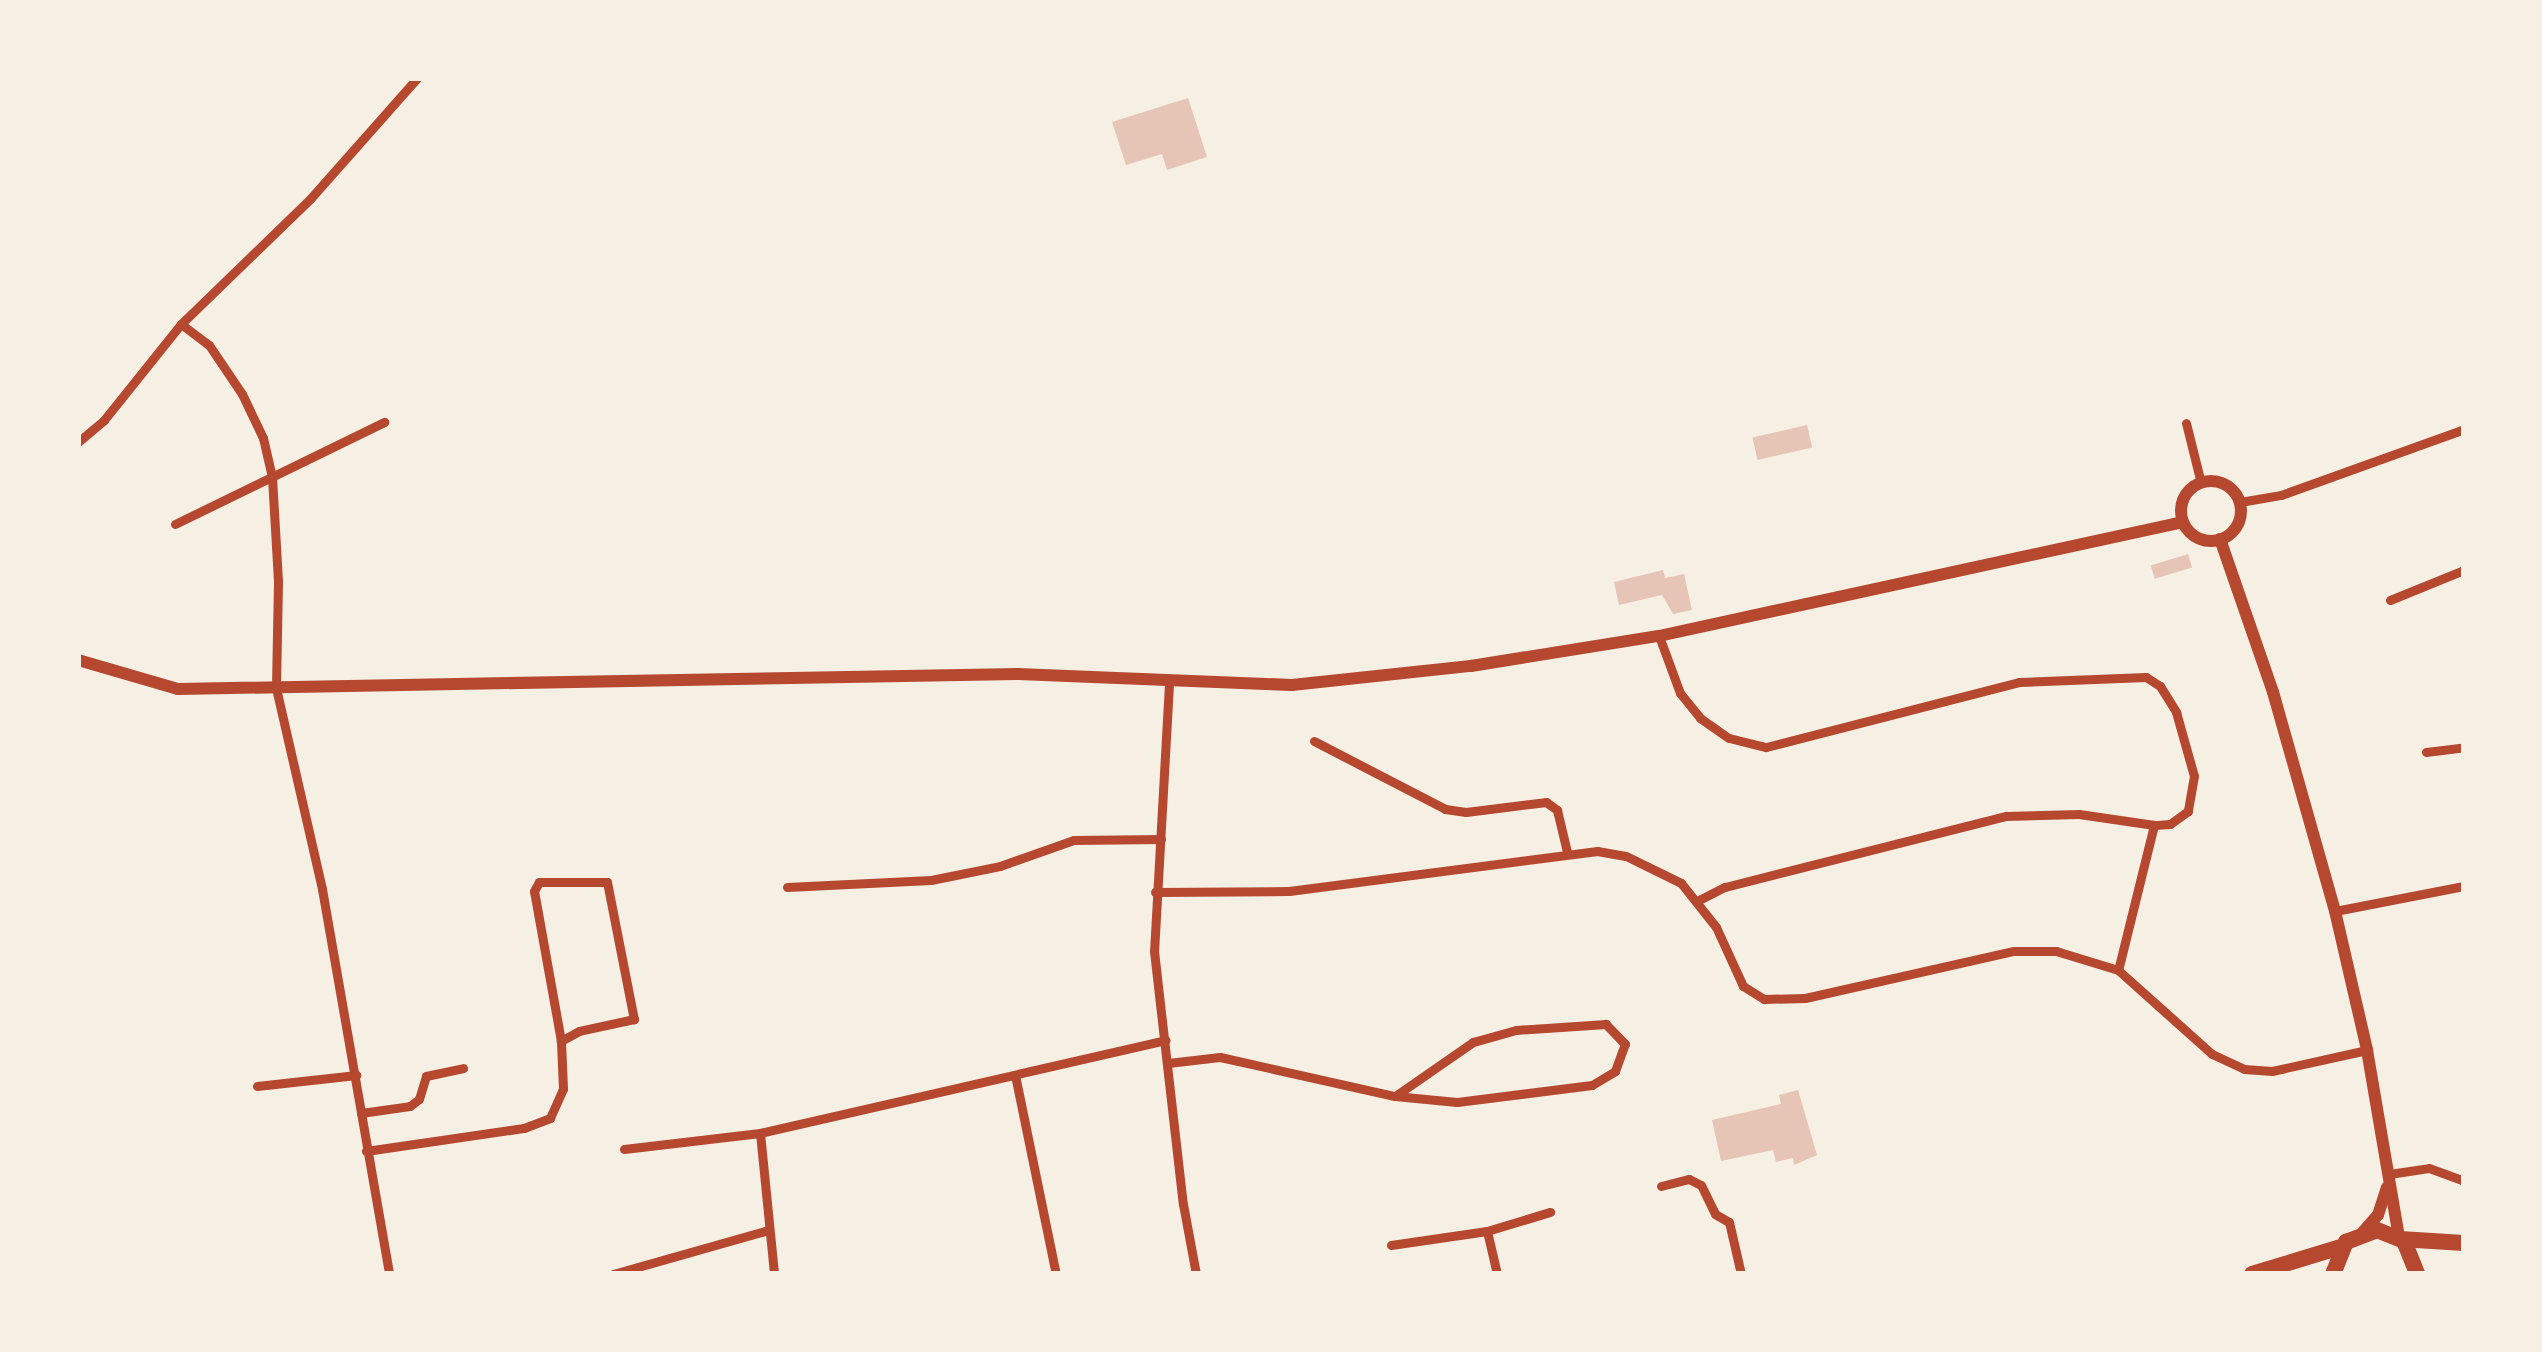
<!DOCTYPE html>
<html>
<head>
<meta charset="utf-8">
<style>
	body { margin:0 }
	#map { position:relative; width:2542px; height:1352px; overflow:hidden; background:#f6efe4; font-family:"Noto Sans",sans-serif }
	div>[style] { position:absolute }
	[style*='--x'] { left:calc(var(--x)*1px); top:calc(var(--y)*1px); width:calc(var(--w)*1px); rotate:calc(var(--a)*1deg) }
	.building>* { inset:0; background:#e6c5b7; transform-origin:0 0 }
	.minor>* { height:9px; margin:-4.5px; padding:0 4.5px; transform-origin:4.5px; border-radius:4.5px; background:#b5482f }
	.tertiary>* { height:12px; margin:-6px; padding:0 6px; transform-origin:6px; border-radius:6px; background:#b5482f }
	.tertiary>.ring { margin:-6px; padding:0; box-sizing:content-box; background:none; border:12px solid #b5482f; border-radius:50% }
	.trunk>* { height:16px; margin:-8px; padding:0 8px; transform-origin:8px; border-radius:8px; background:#b5482f }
	span { translate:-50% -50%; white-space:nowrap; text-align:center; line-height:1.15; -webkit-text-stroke:12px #f6efe4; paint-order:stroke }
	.frame { position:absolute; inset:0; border:81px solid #f6efe4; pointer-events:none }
</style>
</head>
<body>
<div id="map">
	<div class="building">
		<i style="clip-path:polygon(1188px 98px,1207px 157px,1167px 170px,1162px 154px,1126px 165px,1112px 122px)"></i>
		<i style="left:1807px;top:425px;width:23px;height:56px;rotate:77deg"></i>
		<i style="left:2188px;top:554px;width:14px;height:39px;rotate:73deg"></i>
		<i style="clip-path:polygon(1663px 570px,1665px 578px,1684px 574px,1692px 610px,1673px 614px,1662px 595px,1619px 605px,1614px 582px)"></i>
		<i style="clip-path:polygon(1798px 1090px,1817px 1155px,1794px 1165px,1793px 1158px,1776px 1162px,1773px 1150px,1721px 1161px,1712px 1120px,1781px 1104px,1779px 1095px)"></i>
	</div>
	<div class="minor">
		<i style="--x:181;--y:324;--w:35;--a:37"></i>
		<i style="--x:209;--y:345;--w:59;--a:56"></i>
		<i style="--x:242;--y:394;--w:49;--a:64.5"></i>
		<i style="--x:263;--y:438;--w:40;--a:77"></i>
		<i style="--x:272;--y:477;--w:105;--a:86.7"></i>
		<i style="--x:278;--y:582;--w:106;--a:91.1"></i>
		<i style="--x:276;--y:688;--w:206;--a:77.1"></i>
		<i style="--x:322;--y:889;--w:391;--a:80.1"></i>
		<i style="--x:2186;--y:423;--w:62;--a:76"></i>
		<i style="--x:78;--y:442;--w:34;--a:-40"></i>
		<i style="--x:104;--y:420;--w:123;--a:-51.3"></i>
		<i style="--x:181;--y:324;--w:180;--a:-44.1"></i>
		<i style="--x:310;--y:199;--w:162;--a:-48.5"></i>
		<i style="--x:2240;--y:502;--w:42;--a:-9.7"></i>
		<i style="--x:2281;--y:495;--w:195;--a:-19.8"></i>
		<i style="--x:175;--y:524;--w:233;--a:-26"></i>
		<i style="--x:2390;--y:600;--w:80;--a:-22.1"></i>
		<i style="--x:1659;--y:636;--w:61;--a:69.8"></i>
		<i style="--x:1680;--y:693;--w:32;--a:51"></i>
		<i style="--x:1700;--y:718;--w:35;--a:35"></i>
		<i style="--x:1729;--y:738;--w:38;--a:14"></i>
		<i style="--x:1766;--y:747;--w:261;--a:-14.4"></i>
		<i style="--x:2019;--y:682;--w:127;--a:-2.3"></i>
		<i style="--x:2146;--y:677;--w:17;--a:33"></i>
		<i style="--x:2160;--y:686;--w:31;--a:58"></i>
		<i style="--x:2176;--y:712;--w:66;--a:74.3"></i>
		<i style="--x:2194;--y:776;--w:36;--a:100"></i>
		<i style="--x:2188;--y:811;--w:22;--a:144"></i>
		<i style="--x:2170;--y:824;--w:16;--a:176"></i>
		<i style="--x:1169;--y:684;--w:267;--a:93.2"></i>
		<i style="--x:1154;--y:951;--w:255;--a:83.5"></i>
		<i style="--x:1183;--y:1204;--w:71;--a:79.5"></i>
		<i style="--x:1314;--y:741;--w:148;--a:27.4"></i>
		<i style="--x:1445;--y:809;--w:21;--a:8"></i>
		<i style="--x:1466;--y:812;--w:81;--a:-7.1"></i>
		<i style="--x:1546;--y:802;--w:14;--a:36"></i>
		<i style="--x:1557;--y:810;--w:43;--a:76.6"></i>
		<i style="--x:2426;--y:752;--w:38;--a:-7"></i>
		<i style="--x:787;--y:887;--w:144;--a:-2.8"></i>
		<i style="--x:931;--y:880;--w:70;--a:-11.5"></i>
		<i style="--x:1000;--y:866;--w:78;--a:-19.4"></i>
		<i style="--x:1074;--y:840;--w:87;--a:-0.7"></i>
		<i style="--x:1155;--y:892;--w:134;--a:-0.4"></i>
		<i style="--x:1289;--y:891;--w:311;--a:-7.4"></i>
		<i style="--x:1597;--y:851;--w:29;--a:10"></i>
		<i style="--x:1626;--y:856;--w:61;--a:26.1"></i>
		<i style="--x:1681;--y:883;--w:56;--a:51.5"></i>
		<i style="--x:1716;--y:927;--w:65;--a:65.4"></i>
		<i style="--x:1743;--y:986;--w:25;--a:32"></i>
		<i style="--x:1764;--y:999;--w:41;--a:-1.4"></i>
		<i style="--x:1805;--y:998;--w:214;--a:-12.7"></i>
		<i style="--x:2014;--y:951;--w:42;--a:0"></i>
		<i style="--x:2056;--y:951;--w:65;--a:17"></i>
		<i style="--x:2118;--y:970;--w:126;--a:41.8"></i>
		<i style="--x:2212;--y:1054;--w:35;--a:25"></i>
		<i style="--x:2244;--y:1069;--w:28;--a:4"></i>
		<i style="--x:2272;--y:1071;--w:97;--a:-12.5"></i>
		<i style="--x:1699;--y:900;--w:29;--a:-27"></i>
		<i style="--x:1725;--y:887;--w:290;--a:-14.2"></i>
		<i style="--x:2006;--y:816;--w:73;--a:-1.6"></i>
		<i style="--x:2079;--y:814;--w:76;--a:8.3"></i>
		<i style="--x:2154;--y:825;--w:149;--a:103.9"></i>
		<i style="--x:2335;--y:911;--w:131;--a:-11"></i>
		<i style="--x:1168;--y:1063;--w:52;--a:-6.6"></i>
		<i style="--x:1220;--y:1057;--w:179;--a:12.6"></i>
		<i style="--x:1395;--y:1096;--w:62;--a:5.5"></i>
		<i style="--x:1457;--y:1102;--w:136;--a:-7.2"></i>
		<i style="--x:1592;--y:1085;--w:27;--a:-31"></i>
		<i style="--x:1615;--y:1071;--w:29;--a:-70"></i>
		<i style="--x:1625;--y:1044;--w:28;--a:-134"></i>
		<i style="--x:1606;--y:1024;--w:90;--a:176.2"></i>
		<i style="--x:1516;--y:1030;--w:45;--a:164.4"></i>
		<i style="--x:1473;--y:1042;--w:95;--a:145.3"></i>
		<i style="--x:1015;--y:1075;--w:203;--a:78.4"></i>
		<i style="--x:257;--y:1086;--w:100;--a:-6.3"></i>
		<i style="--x:361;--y:1113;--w:49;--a:-8.1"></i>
		<i style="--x:410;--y:1106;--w:11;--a:-38"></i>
		<i style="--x:419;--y:1099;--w:24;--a:-73"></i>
		<i style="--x:426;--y:1076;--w:38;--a:-12"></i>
		<i style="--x:760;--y:1133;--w:142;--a:84.3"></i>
		<i style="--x:624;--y:1149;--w:137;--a:-6.7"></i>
		<i style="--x:760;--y:1133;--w:416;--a:-12.9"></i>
		<i style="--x:366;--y:1151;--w:160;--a:-8.3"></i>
		<i style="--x:524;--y:1128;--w:28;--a:-21"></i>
		<i style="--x:550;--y:1118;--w:32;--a:-66"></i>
		<i style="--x:563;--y:1089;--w:48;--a:-92.4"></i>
		<i style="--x:561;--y:1041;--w:152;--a:-100.2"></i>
		<i style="--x:534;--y:891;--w:10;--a:-61"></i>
		<i style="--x:539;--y:882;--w:68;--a:0"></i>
		<i style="--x:607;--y:882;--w:140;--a:78.9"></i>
		<i style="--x:634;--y:1019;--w:56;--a:167.7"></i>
		<i style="--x:579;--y:1031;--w:21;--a:151"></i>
		<i style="--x:2389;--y:1174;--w:40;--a:-8.5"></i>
		<i style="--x:2429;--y:1168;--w:37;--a:20"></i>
		<i style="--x:1661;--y:1186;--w:29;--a:-14"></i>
		<i style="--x:1689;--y:1179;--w:13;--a:27"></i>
		<i style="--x:1701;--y:1185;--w:32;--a:64"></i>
		<i style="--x:1715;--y:1214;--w:16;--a:30"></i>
		<i style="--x:1729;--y:1222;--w:53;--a:77"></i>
		<i style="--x:1391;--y:1245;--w:97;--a:-8.3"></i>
		<i style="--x:613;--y:1274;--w:161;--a:-15.8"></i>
		<i style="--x:1497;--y:1274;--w:44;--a:-103.1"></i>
		<i style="--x:1487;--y:1231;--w:66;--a:-16.8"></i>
	</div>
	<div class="tertiary">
		<i class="ring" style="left:2181px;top:481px;width:48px;height:48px"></i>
		<i style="--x:2220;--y:539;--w:162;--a:70.9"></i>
		<i style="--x:2273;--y:692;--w:228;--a:74.2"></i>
		<i style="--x:2335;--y:911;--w:143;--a:77"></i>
		<i style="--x:2367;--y:1050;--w:191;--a:80.3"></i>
		<i style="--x:78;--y:660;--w:104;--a:16.2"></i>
		<i style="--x:178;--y:689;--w:840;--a:-1.02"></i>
		<i style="--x:1018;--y:674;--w:274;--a:2.3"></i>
		<i style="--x:1292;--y:685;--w:180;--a:-6.1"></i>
		<i style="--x:1471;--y:666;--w:190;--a:-9.1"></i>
		<i style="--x:1659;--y:636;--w:536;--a:-12.27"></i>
		<i style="--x:2363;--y:1232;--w:23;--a:-49"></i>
		<i style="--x:2378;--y:1215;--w:29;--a:-72"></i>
	</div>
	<div class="trunk">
		<i style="--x:2400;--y:1239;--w:64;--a:3.6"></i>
		<i style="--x:2252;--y:1274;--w:93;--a:-16.9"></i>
		<i style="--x:2333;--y:1274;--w:35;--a:-68"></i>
		<i style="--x:2346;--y:1242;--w:33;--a:-21"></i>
		<i style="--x:2377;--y:1230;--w:29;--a:22"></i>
		<i style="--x:2404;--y:1241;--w:35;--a:68"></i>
	</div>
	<div class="frame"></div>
</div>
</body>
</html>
